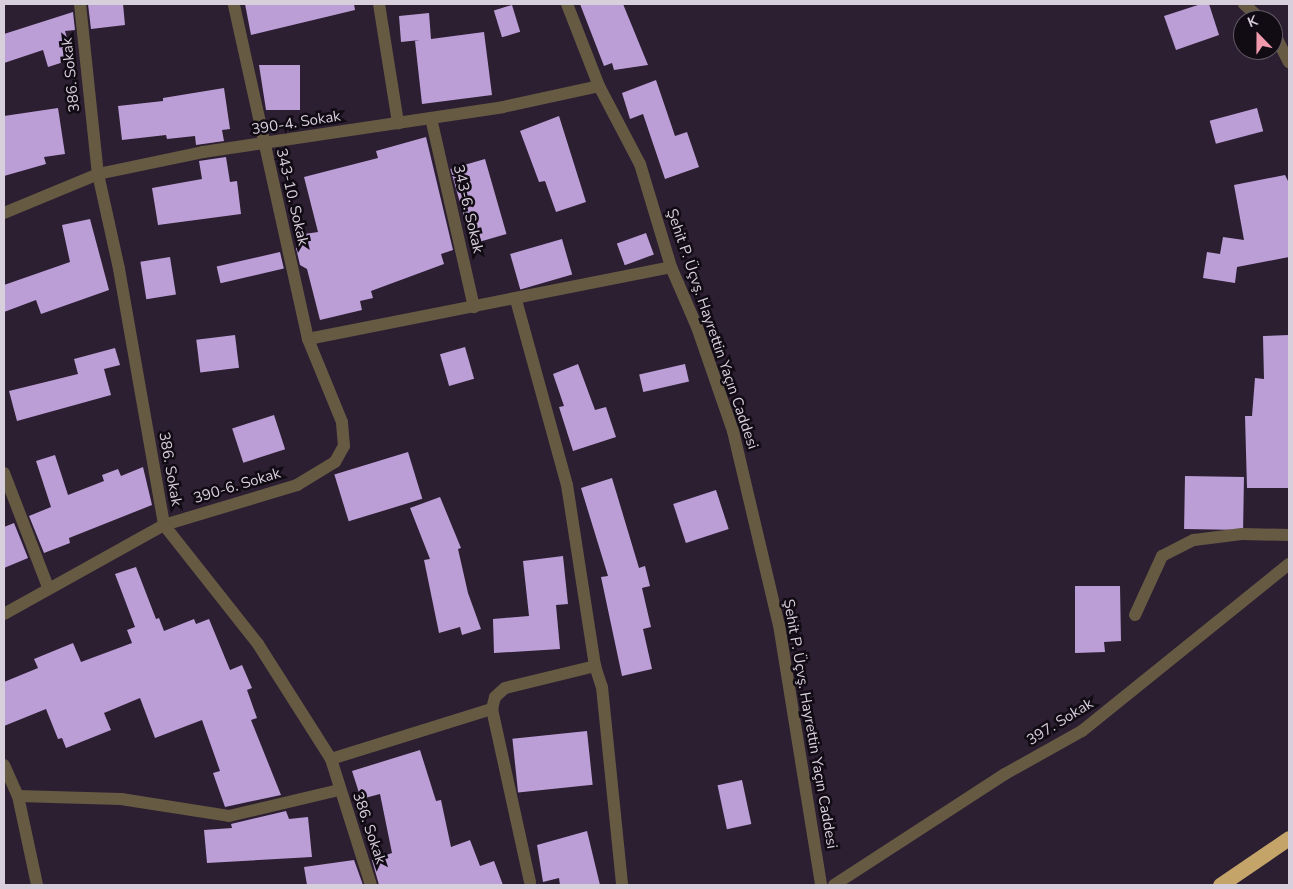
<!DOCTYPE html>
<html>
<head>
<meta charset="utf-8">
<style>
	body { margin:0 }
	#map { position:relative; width:1293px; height:889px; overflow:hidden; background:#2c1f32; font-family:"Nunito Sans",sans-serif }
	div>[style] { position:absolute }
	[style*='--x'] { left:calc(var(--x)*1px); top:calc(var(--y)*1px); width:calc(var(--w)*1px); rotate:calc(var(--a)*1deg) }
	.building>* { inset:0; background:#bc9ed7; transform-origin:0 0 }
	.minor>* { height:12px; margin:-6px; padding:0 6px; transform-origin:6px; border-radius:6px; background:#675a43 }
	.tertiary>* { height:12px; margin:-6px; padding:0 6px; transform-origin:6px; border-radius:6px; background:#675a43 }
	.motorway>* { height:15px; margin:-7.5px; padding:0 7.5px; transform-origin:7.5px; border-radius:7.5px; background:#c4a468 }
	span { translate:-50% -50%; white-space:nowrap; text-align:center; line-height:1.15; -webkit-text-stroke:5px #110b14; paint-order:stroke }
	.street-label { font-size:15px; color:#d8cfdc }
	.frame { position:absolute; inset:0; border:5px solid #d8cfdc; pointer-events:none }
	.north { position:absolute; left:1233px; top:10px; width:50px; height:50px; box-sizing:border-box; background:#110b14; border:1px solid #615964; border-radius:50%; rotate:338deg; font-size:14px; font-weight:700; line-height:20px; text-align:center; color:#d8cfdc }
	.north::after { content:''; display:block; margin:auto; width:18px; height:22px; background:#f29aad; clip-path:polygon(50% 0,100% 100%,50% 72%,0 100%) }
</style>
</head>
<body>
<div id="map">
	<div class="building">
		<i style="clip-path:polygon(88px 4px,123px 4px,125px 25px,91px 29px)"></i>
		<i style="clip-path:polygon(245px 4px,354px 4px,355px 10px,251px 35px)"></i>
		<i style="clip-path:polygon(580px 4px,623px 4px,648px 65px,614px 70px,612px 63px,604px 66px)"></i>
		<i style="clip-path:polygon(1201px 4px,1209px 4px,1219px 35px,1176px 50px,1164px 16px)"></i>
		<i style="left:512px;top:5px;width:28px;height:19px;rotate:73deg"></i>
		<i style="clip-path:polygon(73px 12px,75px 30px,65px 31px,73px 59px,48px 67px,43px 50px,4px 63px,4px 34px)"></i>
		<i style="clip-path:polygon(429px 13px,431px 39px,484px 32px,492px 95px,422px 104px,415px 41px,420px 40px,401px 42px,399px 16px)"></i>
		<i style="clip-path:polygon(259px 65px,300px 65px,300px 110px,266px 110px)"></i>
		<i style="clip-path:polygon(656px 80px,675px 136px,687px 132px,699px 167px,665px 179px,643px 114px,630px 119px,622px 93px)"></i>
		<i style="clip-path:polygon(224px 88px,230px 129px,222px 130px,224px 141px,196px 145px,195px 136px,167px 139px,166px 135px,122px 140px,118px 106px,163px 101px,163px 98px)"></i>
		<i style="clip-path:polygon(58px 108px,65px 154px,44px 157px,46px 164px,4px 176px,4px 116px)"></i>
		<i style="left:1257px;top:108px;width:24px;height:49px;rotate:75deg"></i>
		<i style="clip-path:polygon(559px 116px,586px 202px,556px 212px,545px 181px,539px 182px,520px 131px)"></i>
		<i style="clip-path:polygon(426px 137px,453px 250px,441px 254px,444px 264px,371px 291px,373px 298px,360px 301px,362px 310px,320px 320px,307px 269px,300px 265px,296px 248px,300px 247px,298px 235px,318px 232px,304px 177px,378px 158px,376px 151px)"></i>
		<i style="clip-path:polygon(226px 157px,230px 182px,237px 181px,241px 214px,158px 225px,152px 188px,202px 179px,199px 161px)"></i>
		<i style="left:485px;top:159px;width:78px;height:36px;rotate:74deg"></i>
		<i style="clip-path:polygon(1285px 175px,1289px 183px,1289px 257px,1237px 267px,1235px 283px,1203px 278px,1207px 252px,1220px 254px,1223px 237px,1244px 240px,1234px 185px)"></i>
		<i style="clip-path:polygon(90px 219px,109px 290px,41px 314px,36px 300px,4px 312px,4px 285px,70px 262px,62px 225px)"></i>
		<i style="left:646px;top:233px;width:23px;height:31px;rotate:70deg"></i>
		<i style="left:562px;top:239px;width:37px;height:54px;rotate:74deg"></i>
		<i style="left:280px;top:252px;width:17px;height:65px;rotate:77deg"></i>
		<i style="left:170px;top:257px;width:38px;height:30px;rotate:81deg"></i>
		<i style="left:235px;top:335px;width:33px;height:39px;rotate:83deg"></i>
		<i style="clip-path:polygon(1289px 335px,1289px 488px,1247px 488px,1245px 416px,1252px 416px,1255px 378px,1264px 379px,1263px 336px)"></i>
		<i style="left:465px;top:347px;width:33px;height:26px;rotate:74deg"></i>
		<i style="clip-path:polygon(115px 348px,120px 365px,104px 369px,111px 395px,17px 421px,9px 391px,78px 374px,74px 359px)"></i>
		<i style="clip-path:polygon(578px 364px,595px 410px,606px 407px,616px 437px,573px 451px,559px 407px,564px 406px,553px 374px)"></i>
		<i style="left:685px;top:364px;width:18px;height:47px;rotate:77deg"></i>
		<i style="left:274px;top:415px;width:36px;height:44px;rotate:72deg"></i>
		<i style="left:408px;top:452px;width:49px;height:77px;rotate:73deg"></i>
		<i style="clip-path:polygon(55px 455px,68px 495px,104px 481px,102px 475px,118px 469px,121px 476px,143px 467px,152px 505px,69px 538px,70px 543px,44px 553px,29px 516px,51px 507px,36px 461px)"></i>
		<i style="left:1185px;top:476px;width:59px;height:53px;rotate:1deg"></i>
		<i style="clip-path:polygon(612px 478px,639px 568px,645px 566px,650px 586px,642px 588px,651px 627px,643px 629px,652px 669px,622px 676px,601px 577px,608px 576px,581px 488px)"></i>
		<i style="left:716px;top:490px;width:41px;height:45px;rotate:72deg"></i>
		<i style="clip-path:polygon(440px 497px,461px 548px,458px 549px,468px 593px,481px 629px,462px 635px,460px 627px,439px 633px,424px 560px,430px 559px,410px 508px)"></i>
		<i style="clip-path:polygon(14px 523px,28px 558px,4px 568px,4px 527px)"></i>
		<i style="clip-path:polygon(563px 556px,568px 604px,556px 605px,560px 649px,494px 653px,493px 619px,529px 616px,523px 561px)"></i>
		<i style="clip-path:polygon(136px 567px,156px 619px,159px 618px,164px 631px,194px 619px,196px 624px,209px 619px,230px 670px,242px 665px,252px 688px,247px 690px,257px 718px,251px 720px,281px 795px,225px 807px,213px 773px,220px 771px,202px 720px,155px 738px,140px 698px,104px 713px,111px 730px,66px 748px,62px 738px,58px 739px,46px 709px,4px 726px,4px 682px,38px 668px,34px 659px,73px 643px,81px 662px,132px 643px,127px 630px,135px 627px,115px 574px)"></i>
		<i style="clip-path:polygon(1075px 586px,1120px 586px,1121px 641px,1104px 642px,1105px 652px,1075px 653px)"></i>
		<i style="left:587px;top:731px;width:54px;height:75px;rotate:84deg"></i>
		<i style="clip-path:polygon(420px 750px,436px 801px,441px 800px,451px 847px,470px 840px,480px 866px,494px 861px,503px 885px,379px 885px,372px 860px,392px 853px,380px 794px,361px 799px,352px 771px)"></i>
		<i style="left:742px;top:780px;width:45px;height:25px;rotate:78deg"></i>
		<i style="clip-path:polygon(286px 811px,289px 819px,308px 817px,312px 857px,207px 863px,204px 830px,232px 828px,231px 824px)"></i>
		<i style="clip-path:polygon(587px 831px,600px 885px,560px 885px,559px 878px,543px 882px,537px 845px)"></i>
		<i style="clip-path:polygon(354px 860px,363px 885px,307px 885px,304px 867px)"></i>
	</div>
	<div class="minor">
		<i style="--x:379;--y:4;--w:121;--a:80.9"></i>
		<i style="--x:567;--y:4;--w:88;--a:68.7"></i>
		<i style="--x:599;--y:86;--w:88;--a:62.3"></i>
		<i style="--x:640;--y:164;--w:108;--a:73.2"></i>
		<i style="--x:671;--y:267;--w:65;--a:66.6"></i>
		<i style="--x:697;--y:327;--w:110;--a:70.9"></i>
		<i style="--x:733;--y:431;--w:199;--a:76.7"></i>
		<i style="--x:779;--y:625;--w:263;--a:80.8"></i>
		<i style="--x:1244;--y:4;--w:24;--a:42"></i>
		<i style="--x:1273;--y:31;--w:35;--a:63"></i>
		<i style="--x:431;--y:118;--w:194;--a:77.2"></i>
		<i style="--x:4;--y:213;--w:102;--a:-22.5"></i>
		<i style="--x:98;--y:174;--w:107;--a:-11.8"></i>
		<i style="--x:203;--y:152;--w:303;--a:-8.5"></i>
		<i style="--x:503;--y:107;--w:98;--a:-12.3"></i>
		<i style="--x:516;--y:300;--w:192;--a:74.6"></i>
		<i style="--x:567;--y:485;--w:183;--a:81.2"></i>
		<i style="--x:595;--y:666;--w:22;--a:72"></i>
		<i style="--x:602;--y:687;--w:199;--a:84.2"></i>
		<i style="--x:308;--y:339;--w:370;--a:-11.2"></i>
		<i style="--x:4;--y:473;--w:122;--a:68.9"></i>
		<i style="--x:4;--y:614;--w:183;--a:-29.1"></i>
		<i style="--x:164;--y:525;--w:139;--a:-16.7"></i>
		<i style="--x:297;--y:485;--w:44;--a:-31.2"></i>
		<i style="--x:335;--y:462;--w:18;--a:-61"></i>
		<i style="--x:344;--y:446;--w:24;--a:-95"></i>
		<i style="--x:342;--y:422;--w:90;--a:-112.3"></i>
		<i style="--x:308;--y:339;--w:343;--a:-102.5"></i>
		<i style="--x:1135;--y:615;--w:65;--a:-65.4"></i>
		<i style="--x:1162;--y:556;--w:36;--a:-27"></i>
		<i style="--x:1194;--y:540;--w:48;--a:-7.1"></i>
		<i style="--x:1242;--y:534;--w:47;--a:1.2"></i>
		<i style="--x:331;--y:759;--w:169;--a:-17.3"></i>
		<i style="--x:4;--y:765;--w:34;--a:66"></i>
		<i style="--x:18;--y:796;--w:91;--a:77.9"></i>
		<i style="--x:18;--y:796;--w:103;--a:1.7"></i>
		<i style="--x:121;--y:799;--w:109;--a:8.9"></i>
		<i style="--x:229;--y:816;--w:113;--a:-13.3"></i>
		<i style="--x:530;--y:882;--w:177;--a:-102.4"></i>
		<i style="--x:492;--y:709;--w:12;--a:-76"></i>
		<i style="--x:495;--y:697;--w:13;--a:-42"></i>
		<i style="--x:505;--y:688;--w:93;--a:-13.7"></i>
		<i style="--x:834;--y:885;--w:204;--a:-33"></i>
		<i style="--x:1005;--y:774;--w:88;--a:-29.2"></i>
		<i style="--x:1082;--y:731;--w:266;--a:-38.9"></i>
	</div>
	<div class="tertiary">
		<i style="--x:80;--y:4;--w:171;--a:84"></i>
		<i style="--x:98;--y:174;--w:97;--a:77.5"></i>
		<i style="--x:119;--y:269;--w:260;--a:80"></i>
		<i style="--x:164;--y:525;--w:152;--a:51.7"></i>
		<i style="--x:258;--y:644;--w:136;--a:57.6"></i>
		<i style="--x:331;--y:759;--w:132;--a:72.4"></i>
	</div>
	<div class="motorway">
		<i style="--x:1220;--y:885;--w:83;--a:-34.3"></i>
	</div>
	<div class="street-label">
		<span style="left:71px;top:75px;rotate:-96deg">386. Sokak</span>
		<span style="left:296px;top:123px;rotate:-9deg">390-4. Sokak</span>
		<span style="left:292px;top:197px;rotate:77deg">343-10. Sokak</span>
		<span style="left:468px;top:209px;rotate:77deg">343-6. Sokak</span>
		<span style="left:712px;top:329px;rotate:71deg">Şehit P. Üçvş. Hayrettin Yaçın Caddesi</span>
		<span style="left:170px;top:469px;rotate:80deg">386. Sokak</span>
		<span style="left:237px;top:486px;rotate:-17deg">390-6. Sokak</span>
		<span style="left:1060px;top:722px;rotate:-32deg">397. Sokak</span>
		<span style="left:810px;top:724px;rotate:80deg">Şehit P. Üçvş. Hayrettin Yaçın Caddesi</span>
		<span style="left:369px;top:828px;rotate:71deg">386. Sokak</span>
	</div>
	<div class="frame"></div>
	<div class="north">K</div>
</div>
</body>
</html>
